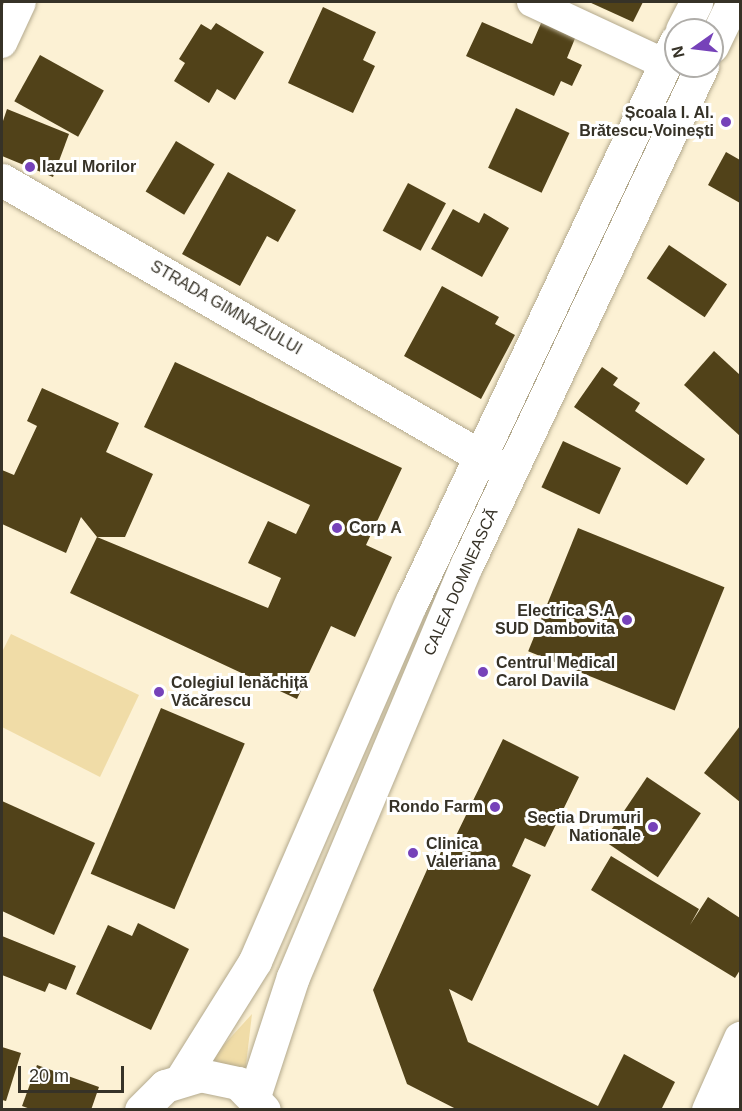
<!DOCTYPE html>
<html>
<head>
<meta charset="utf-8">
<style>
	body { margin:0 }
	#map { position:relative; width:742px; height:1111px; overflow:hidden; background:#fcf1d4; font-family:Arial,sans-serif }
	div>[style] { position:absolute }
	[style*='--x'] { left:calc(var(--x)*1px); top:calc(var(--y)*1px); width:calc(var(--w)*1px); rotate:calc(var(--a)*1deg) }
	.green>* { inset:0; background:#f0dca7 }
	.building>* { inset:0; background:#514219; transform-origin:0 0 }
	.roads { filter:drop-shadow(0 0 2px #b3a98d) drop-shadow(0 0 2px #b3a98d) }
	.street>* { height:30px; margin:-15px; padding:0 15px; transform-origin:15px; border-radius:15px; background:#fff }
	.secondary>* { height:33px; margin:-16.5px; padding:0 16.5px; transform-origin:16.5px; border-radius:16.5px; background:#fff }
	.primary>* { height:33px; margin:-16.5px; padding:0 16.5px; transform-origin:16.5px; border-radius:16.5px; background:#fff }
	.dots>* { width:16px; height:16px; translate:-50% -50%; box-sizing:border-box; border:3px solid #fff; border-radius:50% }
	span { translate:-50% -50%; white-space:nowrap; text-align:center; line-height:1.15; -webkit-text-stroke:6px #fff; paint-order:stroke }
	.poi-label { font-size:16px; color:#363227; font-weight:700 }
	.right { translate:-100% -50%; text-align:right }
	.left { translate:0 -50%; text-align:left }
	.street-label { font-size:16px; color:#363227 }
	.frame { position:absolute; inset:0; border:3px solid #363227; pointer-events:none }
	.north { position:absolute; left:664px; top:18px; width:60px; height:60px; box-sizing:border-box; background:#fff; border:2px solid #afada9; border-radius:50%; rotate:256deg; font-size:16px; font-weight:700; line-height:24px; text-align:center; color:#363227 }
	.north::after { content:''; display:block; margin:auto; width:21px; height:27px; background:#7642b9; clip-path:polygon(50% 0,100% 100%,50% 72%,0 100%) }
	.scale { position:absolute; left:18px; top:1066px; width:106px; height:27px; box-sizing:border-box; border:3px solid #363227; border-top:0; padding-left:8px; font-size:18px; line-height:21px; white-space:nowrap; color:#363227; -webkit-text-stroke:4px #fff; paint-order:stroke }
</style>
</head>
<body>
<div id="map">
	<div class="green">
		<i style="clip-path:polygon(11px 634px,139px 695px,100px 777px,2px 727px,2px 652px)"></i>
		<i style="clip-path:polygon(252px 1014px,245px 1073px,211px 1059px)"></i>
	</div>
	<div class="building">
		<i style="clip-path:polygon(589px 2px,643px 2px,633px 22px)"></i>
		<i style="clip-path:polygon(323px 7px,376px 32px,363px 60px,375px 66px,353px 113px,288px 83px)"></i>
		<i style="clip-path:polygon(542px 21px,576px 36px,567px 58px,582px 65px,572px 86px,561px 81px,554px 96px,466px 56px,482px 22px,532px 44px)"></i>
		<i style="clip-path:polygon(216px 23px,264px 52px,235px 100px,217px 89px,209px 103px,174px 81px,185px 63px,179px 59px,201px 24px,211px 30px)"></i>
		<i style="left:40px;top:55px;width:73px;height:53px;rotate:29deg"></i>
		<i style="left:516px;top:108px;width:59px;height:66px;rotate:25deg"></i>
		<i style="clip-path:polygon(7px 109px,69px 134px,53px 177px,2px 156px,2px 124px)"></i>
		<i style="left:176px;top:141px;width:45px;height:59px;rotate:31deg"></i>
		<i style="clip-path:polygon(726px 152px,740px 160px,740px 203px,708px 185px)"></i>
		<i style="clip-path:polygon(228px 172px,296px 210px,278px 242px,267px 236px,240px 286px,182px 254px)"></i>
		<i style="left:408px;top:183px;width:43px;height:54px;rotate:28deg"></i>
		<i style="clip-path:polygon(453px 209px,479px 223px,484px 213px,509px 228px,482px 277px,431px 249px)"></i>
		<i style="left:669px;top:245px;width:70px;height:40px;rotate:34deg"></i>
		<i style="clip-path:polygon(442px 286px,499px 317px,495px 324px,515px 335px,481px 399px,404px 356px)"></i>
		<i style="clip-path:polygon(714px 351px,740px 375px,740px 436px,684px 385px)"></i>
		<i style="clip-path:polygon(175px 362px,402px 468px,366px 545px,392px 557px,355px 637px,331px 626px,297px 699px,70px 593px,97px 537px,268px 608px,281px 578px,248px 563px,268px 521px,296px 534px,310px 505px,144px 427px)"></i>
		<i style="clip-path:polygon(602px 367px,618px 378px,613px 385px,640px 403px,635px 411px,705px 459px,687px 485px,574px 407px)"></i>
		<i style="clip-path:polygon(42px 388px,119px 423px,106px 452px,153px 474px,125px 537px,97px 537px,81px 517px,66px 553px,2px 524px,2px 470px,14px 475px,37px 426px,27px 421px)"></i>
		<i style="left:563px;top:441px;width:64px;height:51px;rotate:25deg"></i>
		<i style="left:578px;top:528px;width:158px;height:133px;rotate:22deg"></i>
		<i style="left:161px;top:708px;width:91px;height:180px;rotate:23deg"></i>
		<i style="clip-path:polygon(740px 726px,740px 802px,704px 773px)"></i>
		<i style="clip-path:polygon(503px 739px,579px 777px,545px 847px,525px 838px,512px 866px,531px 875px,472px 1001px,449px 989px,468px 1042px,598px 1106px,624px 1054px,675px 1082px,661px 1110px,458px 1110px,407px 1084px,373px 990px,439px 843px,450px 848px)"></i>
		<i style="left:647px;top:777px;width:65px;height:77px;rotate:34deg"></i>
		<i style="clip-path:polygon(2px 801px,95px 843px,54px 935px,2px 911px)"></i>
		<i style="clip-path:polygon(611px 856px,699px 909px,690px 925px,708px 897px,740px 918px,740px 970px,735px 978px,591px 890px)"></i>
		<i style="clip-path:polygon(138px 923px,189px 949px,151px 1030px,76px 994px,108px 925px,132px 936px)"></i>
		<i style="clip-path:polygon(2px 936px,76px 966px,66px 990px,49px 983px,45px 992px,2px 975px)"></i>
		<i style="clip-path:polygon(2px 1047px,21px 1053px,6px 1101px,2px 1100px)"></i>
		<i style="clip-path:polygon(37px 1065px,99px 1087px,91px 1110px,33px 1110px,22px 1106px)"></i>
	</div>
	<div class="roads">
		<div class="street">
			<i style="--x:532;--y:2;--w:147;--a:25"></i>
			<i style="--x:2;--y:43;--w:45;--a:-65.1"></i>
			<i style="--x:715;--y:1094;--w:25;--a:7"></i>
		</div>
		<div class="secondary">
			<i style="--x:708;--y:1110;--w:79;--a:-66"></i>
		</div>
		<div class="primary">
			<i style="--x:682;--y:30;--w:31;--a:-63"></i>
			<i style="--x:712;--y:46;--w:49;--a:-64.5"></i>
			<i style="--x:2;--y:180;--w:574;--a:30"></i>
			<i style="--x:182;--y:1078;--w:138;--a:-58"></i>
			<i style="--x:255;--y:961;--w:391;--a:-66.5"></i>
			<i style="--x:411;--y:603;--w:621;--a:-64.75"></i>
			<i style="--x:254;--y:1096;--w:125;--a:-71.9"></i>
			<i style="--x:293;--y:977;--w:448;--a:-67.2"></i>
			<i style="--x:467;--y:564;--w:551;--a:-64.74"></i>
			<i style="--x:141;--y:1110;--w:34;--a:-45"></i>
			<i style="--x:165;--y:1086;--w:37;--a:-17"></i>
			<i style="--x:200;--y:1075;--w:39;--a:12"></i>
			<i style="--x:238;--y:1083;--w:37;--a:46"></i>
		</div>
	</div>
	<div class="dots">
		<i style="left:726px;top:122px;background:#7642b9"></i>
		<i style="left:30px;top:167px;background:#7642b9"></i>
		<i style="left:337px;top:528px;background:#7642b9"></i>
		<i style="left:627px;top:620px;background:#7642b9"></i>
		<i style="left:483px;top:672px;background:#7642b9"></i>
		<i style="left:159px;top:692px;background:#7642b9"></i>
		<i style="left:495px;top:807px;background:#7642b9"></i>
		<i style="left:653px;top:827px;background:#7642b9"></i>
		<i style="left:413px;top:853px;background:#7642b9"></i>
	</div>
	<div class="poi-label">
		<span class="right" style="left:714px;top:122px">Școala I. Al.<br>Brătescu-Voinești</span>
		<span class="left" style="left:42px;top:167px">Iazul Morilor</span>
		<span class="left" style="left:349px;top:528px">Corp A</span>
		<span class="right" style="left:615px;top:620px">Electrica S.A<br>SUD Dambovita</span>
		<span class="left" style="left:496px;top:672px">Centrul Medical<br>Carol Davila</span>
		<span class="left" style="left:171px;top:692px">Colegiul Ienăchiță<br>Văcărescu</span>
		<span class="right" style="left:483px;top:807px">Rondo Farm</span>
		<span class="right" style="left:641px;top:827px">Sectia Drumuri<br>Nationale</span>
		<span class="left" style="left:426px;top:853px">Clinica<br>Valeriana</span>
	</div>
	<div class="street-label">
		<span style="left:226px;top:308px;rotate:30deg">STRADA GIMNAZIULUI</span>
		<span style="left:461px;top:582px;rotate:-66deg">CALEA DOMNEASCĂ</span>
	</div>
	<div class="frame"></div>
	<div class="north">N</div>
	<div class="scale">20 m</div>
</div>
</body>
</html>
